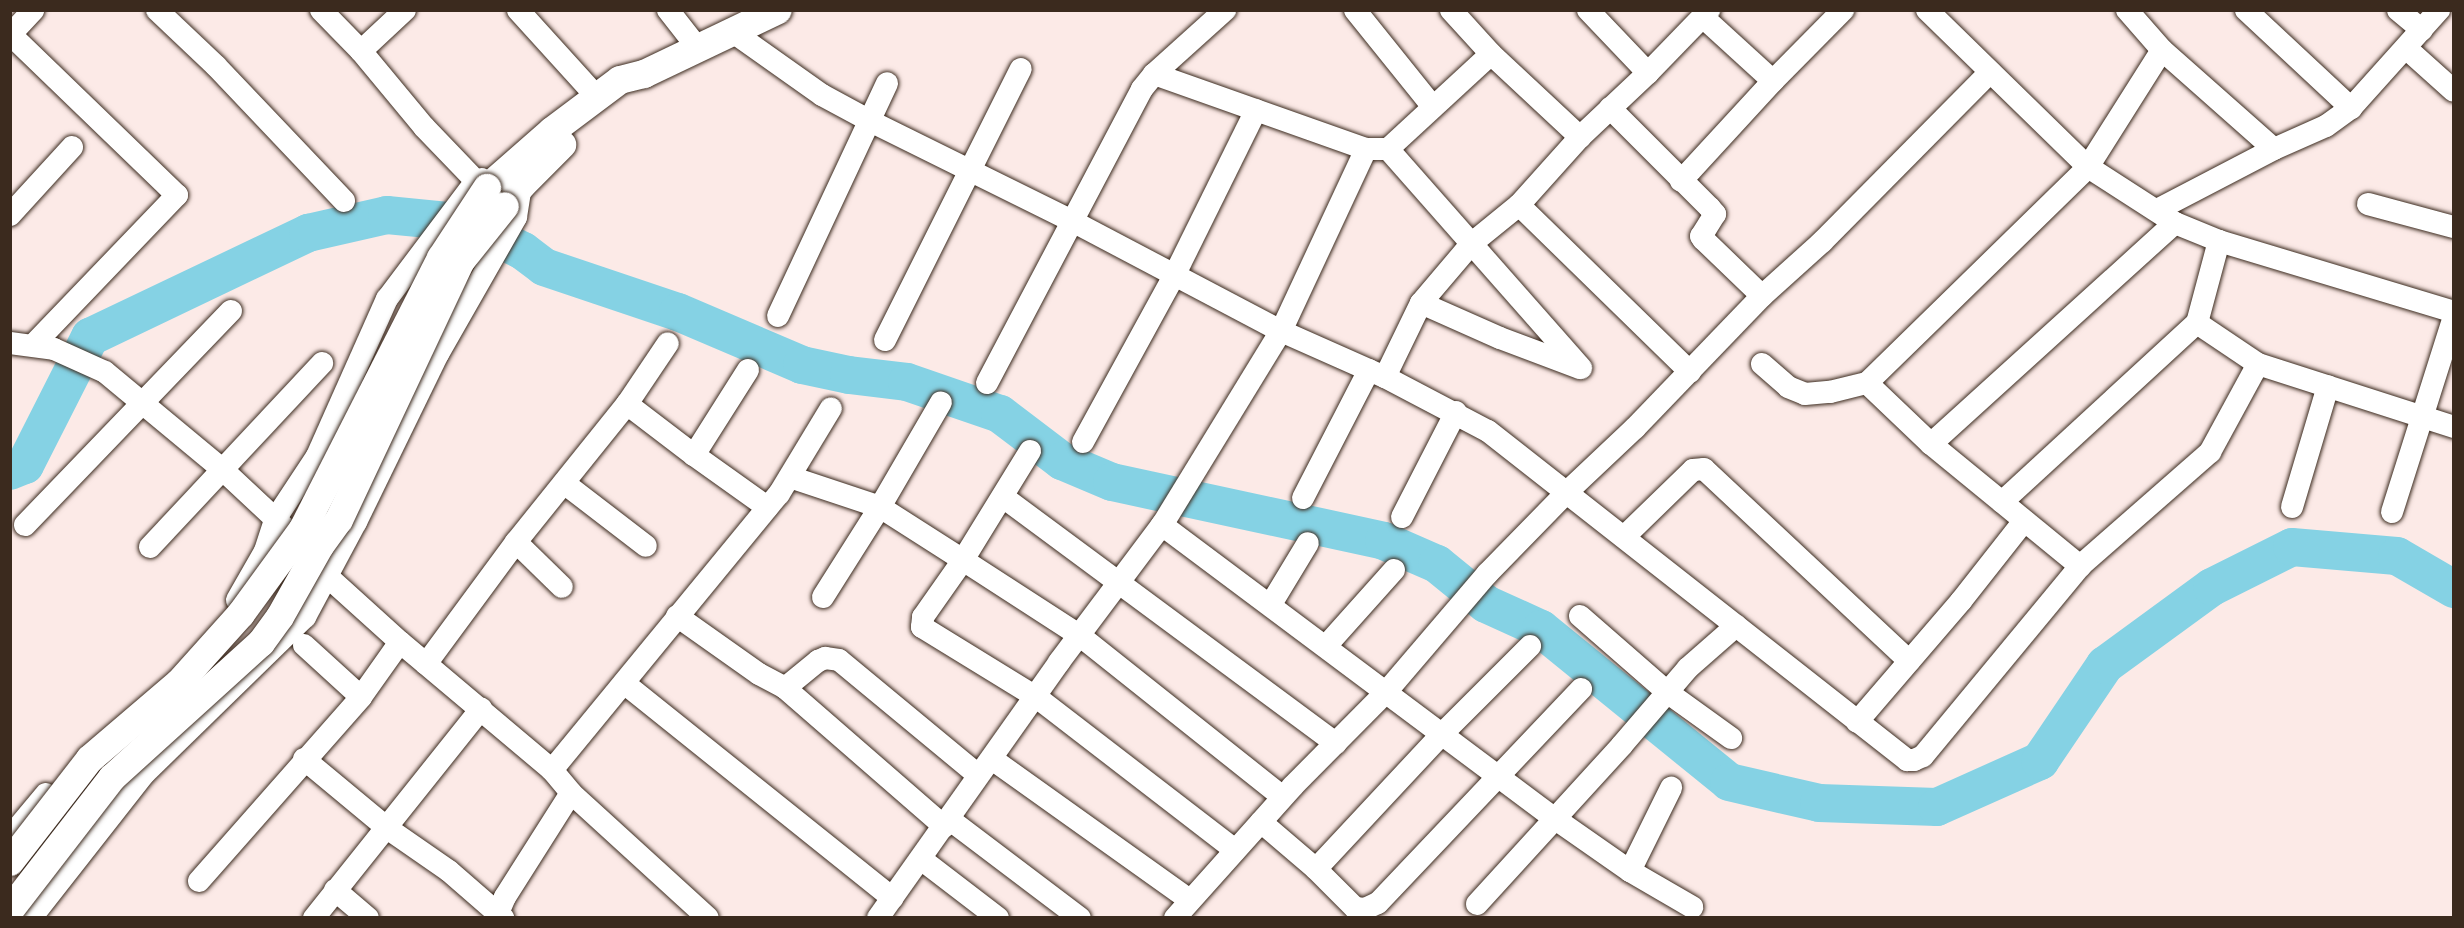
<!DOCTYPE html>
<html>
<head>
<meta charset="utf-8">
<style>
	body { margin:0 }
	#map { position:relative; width:2464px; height:928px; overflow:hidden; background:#fceae7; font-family:"Gochi Hand",sans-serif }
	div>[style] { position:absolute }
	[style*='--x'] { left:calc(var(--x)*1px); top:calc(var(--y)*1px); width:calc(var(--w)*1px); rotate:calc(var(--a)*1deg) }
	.river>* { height:38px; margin:-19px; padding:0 19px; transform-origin:19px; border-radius:19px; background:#85d2e4 }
	.roads { filter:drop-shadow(0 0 2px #3b2a1e) drop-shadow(0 0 2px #3b2a1e) }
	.minor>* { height:22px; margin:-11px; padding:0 11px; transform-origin:11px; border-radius:11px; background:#fff }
	.major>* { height:28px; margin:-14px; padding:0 14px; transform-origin:14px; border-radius:14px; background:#fff }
	.bridges { filter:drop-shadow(0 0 2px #3b2a1e) drop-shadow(0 0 2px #3b2a1e) }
	.major-bridge>* { height:28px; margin:-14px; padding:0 14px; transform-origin:14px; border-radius:14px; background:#fff }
	span { translate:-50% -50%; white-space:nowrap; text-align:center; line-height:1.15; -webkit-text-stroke:4.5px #fff; paint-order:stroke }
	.frame { position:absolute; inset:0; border:12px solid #3b2a1e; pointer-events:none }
</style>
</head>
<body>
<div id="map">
	<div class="river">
		<i style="--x:10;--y:471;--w:16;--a:-22"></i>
		<i style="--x:25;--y:465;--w:144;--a:-63.1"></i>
		<i style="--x:90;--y:337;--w:242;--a:-25.5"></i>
		<i style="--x:308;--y:233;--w:81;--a:-12.8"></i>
		<i style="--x:387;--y:215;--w:81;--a:5.6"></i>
		<i style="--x:468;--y:223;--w:62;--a:27"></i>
		<i style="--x:523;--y:251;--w:26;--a:37"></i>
		<i style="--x:544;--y:267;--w:141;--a:18.6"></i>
		<i style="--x:678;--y:312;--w:135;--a:23.1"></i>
		<i style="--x:802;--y:365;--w:48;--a:12"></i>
		<i style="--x:849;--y:375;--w:58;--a:6.9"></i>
		<i style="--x:907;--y:382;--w:98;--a:19"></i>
		<i style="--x:1000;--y:414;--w:78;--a:37.2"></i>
		<i style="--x:1062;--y:461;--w:54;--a:22.8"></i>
		<i style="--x:1112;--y:482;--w:278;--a:12.2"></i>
		<i style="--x:1384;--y:541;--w:58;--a:23.5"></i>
		<i style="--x:1437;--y:564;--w:63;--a:39.2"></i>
		<i style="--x:1486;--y:604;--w:60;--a:24.4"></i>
		<i style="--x:1541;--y:629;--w:242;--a:39.1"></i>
		<i style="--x:1729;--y:782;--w:92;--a:13.1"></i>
		<i style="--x:1819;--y:803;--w:118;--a:1.9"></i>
		<i style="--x:1937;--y:807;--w:113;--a:-24.1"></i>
		<i style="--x:2040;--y:761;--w:116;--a:-55.9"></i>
		<i style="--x:2105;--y:665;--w:132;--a:-36.1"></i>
		<i style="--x:2212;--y:587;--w:89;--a:-26.6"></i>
		<i style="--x:2292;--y:547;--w:105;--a:4.9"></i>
		<i style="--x:2397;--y:556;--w:66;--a:30.1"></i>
	</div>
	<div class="roads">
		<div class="minor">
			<i style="--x:157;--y:10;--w:81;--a:43.5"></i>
			<i style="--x:216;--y:66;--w:186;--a:46.5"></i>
			<i style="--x:321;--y:10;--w:57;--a:45.7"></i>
			<i style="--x:361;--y:51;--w:99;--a:50.3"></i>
			<i style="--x:424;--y:127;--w:75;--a:46.1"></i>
			<i style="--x:518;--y:10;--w:118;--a:47.8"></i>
			<i style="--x:668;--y:10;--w:47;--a:51.9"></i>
			<i style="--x:1355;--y:10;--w:124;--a:51.2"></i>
			<i style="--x:1451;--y:10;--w:59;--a:47.7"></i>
			<i style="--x:1491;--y:54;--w:122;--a:43"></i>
			<i style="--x:1588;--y:10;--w:87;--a:46.4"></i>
			<i style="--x:2246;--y:10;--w:144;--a:43"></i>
			<i style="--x:2398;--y:10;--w:31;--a:40"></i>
			<i style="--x:1704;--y:18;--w:93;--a:42.4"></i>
			<i style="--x:733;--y:32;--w:109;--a:35.3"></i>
			<i style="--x:822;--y:95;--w:55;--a:28.4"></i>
			<i style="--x:870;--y:121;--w:228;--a:26.3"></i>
			<i style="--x:1074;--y:222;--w:234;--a:27.8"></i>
			<i style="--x:1281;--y:331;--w:114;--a:23.9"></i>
			<i style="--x:1385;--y:377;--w:116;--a:27.7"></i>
			<i style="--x:1488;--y:431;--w:533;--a:38.14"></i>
			<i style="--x:1907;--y:760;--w:7;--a:0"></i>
			<i style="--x:1914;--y:760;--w:10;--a:-24"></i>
			<i style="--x:1923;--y:756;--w:246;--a:-50.4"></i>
			<i style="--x:2080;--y:566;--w:173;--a:-41.2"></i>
			<i style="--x:2210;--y:452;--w:100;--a:-61.4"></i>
			<i style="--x:10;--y:34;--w:232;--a:44"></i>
			<i style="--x:177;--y:195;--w:208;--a:133.8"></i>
			<i style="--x:10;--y:35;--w:34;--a:-47"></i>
			<i style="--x:2406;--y:48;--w:64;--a:41.9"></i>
			<i style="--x:2162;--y:50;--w:149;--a:41.5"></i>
			<i style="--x:361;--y:51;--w:60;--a:-43"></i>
			<i style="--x:1154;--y:74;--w:96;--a:-42"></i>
			<i style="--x:1610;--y:108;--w:141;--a:45"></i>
			<i style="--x:1710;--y:208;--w:8;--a:50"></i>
			<i style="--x:1715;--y:214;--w:26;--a:122"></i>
			<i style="--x:1701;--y:236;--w:4;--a:56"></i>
			<i style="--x:1703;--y:239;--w:82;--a:44"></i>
			<i style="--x:1366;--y:149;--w:201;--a:115"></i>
			<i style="--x:1281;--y:331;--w:228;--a:121.5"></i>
			<i style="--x:1162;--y:525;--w:489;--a:36.8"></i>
			<i style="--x:1554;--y:818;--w:93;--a:34.9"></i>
			<i style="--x:1630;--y:871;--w:72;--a:30.1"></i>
			<i style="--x:1388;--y:149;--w:140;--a:-42.7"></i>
			<i style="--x:1681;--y:181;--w:136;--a:-47.4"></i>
			<i style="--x:1773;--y:81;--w:100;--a:-45.4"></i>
			<i style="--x:2368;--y:204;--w:89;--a:15"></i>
			<i style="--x:1519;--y:205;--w:91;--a:-48.1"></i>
			<i style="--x:1580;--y:137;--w:93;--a:-43.3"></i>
			<i style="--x:1648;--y:73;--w:88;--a:-45.9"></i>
			<i style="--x:2157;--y:210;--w:132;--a:-27.5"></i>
			<i style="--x:2274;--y:149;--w:57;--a:-23.9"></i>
			<i style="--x:2326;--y:126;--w:31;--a:-36"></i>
			<i style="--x:2351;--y:108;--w:132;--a:-48.1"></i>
			<i style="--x:10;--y:215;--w:92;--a:-47.6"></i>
			<i style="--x:2175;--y:223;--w:48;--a:22.2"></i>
			<i style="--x:2219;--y:241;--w:245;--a:16.8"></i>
			<i style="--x:1421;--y:303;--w:86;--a:23.9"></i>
			<i style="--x:1500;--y:338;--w:85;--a:20.6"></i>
			<i style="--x:778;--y:316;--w:257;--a:-64.9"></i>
			<i style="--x:2197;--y:323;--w:73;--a:33.9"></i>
			<i style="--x:2258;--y:364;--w:206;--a:17.8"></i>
			<i style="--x:885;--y:340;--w:303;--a:-63.4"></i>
			<i style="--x:10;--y:343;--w:44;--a:7.8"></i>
			<i style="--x:54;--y:349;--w:56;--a:24.3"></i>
			<i style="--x:105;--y:372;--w:153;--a:39.7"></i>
			<i style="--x:223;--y:470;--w:85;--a:43.1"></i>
			<i style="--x:1762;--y:364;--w:35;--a:41"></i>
			<i style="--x:1788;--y:387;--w:18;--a:22"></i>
			<i style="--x:1805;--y:394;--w:25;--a:-5"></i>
			<i style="--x:1830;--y:392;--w:38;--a:-14"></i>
			<i style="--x:1867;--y:383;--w:88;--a:43.6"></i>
			<i style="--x:1931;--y:444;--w:193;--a:39.3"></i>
			<i style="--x:748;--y:370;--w:101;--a:122.4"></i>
			<i style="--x:694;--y:455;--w:90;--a:35.5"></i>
			<i style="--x:1385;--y:377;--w:82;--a:-64.1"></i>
			<i style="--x:1421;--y:303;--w:77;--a:-49.7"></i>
			<i style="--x:1471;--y:244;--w:62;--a:-39.1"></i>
			<i style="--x:1519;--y:205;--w:239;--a:44.3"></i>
			<i style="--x:987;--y:383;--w:332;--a:-62.2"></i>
			<i style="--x:1142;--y:89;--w:19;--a:-51"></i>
			<i style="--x:1154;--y:74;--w:225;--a:19.5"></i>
			<i style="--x:1366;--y:149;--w:22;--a:0"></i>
			<i style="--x:1388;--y:149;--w:292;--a:48.6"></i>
			<i style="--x:1867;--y:383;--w:309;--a:-44.3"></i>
			<i style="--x:2088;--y:167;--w:225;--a:-135.7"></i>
			<i style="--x:627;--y:404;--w:84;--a:37.3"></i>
			<i style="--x:1083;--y:442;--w:189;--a:-61.3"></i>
			<i style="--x:1174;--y:276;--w:185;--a:-63.7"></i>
			<i style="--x:1931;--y:444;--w:329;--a:-42.2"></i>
			<i style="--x:2175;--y:223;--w:103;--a:-147.2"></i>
			<i style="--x:2088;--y:167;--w:138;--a:-57.7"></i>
			<i style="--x:2162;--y:50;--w:53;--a:-131.2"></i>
			<i style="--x:790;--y:477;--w:95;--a:18.4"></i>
			<i style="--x:880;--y:507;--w:98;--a:32.6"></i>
			<i style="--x:963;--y:560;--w:128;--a:-58.4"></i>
			<i style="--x:564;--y:483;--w:103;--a:37.5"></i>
			<i style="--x:1003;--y:497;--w:414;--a:36.5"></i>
			<i style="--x:1303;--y:498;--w:144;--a:-62.7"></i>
			<i style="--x:2002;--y:502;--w:265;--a:-42.6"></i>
			<i style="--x:2197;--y:323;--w:85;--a:-75"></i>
			<i style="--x:2292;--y:507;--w:126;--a:-73.4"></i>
			<i style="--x:2392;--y:512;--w:206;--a:-72.4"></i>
			<i style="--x:1402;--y:517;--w:118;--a:-62.8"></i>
			<i style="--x:25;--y:525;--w:297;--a:-46.1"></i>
			<i style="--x:1624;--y:537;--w:96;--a:-44.2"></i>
			<i style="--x:1693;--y:470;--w:11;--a:-5"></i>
			<i style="--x:1704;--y:469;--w:281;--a:43.1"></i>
			<i style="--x:516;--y:542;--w:64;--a:44.4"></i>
			<i style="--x:150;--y:547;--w:252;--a:-46.9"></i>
			<i style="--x:317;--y:567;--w:112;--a:42.1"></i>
			<i style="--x:400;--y:642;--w:199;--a:40.1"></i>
			<i style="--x:552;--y:770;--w:30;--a:50"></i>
			<i style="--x:823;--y:597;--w:107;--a:-57.7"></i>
			<i style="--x:880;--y:507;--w:121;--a:-59.8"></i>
			<i style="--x:237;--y:600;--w:56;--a:-60.3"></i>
			<i style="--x:265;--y:551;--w:35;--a:-72"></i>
			<i style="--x:276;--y:518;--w:74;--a:-56.5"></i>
			<i style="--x:317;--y:456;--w:172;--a:-66"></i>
			<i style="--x:387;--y:299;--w:148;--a:-53"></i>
			<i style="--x:476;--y:181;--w:6;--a:-18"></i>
			<i style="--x:1271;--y:604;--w:71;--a:-58.8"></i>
			<i style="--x:677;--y:616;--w:100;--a:35.3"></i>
			<i style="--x:759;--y:674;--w:30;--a:28"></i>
			<i style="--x:785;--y:688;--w:211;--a:41"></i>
			<i style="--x:1580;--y:616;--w:116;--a:41.1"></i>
			<i style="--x:1667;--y:692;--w:79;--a:35.7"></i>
			<i style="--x:304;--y:645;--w:77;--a:42.4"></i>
			<i style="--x:1326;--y:646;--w:102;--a:-48.2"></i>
			<i style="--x:426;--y:664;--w:152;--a:-53.6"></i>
			<i style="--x:516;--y:542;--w:177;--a:-51.2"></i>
			<i style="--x:627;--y:404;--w:73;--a:-56.1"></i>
			<i style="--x:624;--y:683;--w:344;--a:38.7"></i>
			<i style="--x:785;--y:688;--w:43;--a:-39.3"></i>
			<i style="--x:818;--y:661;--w:8;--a:-23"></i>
			<i style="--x:825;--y:658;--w:14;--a:8"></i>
			<i style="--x:839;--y:660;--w:180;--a:39.6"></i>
			<i style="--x:1857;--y:722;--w:160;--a:-49.3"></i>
			<i style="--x:1961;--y:601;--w:102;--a:-51.8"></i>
			<i style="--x:304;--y:759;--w:108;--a:39.7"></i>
			<i style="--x:387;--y:828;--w:75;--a:34.7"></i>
			<i style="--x:449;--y:871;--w:72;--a:41"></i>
			<i style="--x:992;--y:759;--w:243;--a:35.5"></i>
			<i style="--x:552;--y:770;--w:357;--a:-50.6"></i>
			<i style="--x:779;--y:494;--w:100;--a:-58.8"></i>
			<i style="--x:949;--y:819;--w:164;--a:37.1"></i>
			<i style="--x:1261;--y:822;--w:72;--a:40.5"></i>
			<i style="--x:1316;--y:869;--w:55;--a:45"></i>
			<i style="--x:1355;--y:908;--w:10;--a:6"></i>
			<i style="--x:1365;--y:909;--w:14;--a:-25"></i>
			<i style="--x:1378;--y:903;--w:295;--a:-46.5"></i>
			<i style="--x:10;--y:837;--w:56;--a:-50.1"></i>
			<i style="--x:1235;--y:850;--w:251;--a:-142.4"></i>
			<i style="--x:1036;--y:697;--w:134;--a:-148.4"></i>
			<i style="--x:922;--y:627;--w:10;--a:-84"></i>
			<i style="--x:923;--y:617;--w:70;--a:-54.9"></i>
			<i style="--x:963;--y:560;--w:138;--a:32.9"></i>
			<i style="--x:1079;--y:635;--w:260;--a:38.5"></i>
			<i style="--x:921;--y:859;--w:97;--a:37.5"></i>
			<i style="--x:1316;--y:869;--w:183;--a:-47"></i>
			<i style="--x:1441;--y:735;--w:126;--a:-45"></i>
			<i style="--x:1630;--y:871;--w:93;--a:-63.7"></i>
			<i style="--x:199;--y:881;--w:245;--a:-48.6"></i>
			<i style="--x:361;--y:697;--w:67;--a:-54.7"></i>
			<i style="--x:335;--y:890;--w:43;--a:40.3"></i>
			<i style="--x:1477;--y:904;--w:215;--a:-47.6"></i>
			<i style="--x:1622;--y:745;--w:101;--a:-49.4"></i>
			<i style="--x:1688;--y:668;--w:64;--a:-41.2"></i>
			<i style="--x:31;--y:918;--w:183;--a:-51.9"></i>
			<i style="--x:144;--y:774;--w:225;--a:-44.3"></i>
			<i style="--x:305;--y:617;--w:108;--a:-61.8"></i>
			<i style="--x:356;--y:522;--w:187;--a:-64"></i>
			<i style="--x:438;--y:354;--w:158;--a:-60.3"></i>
			<i style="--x:516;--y:217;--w:31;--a:-81"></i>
			<i style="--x:314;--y:918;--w:268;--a:-51.4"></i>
			<i style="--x:496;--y:918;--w:23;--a:-67"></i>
			<i style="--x:505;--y:897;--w:123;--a:-57.6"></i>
			<i style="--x:571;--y:793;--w:185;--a:42.4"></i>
			<i style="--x:878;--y:918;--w:314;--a:-54.7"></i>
			<i style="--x:1059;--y:662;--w:171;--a:-53.1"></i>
			<i style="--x:1175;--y:918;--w:177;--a:-48.2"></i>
			<i style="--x:1293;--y:786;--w:134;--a:-45.3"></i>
			<i style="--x:1387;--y:691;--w:154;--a:-49.5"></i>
			<i style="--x:1487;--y:574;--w:113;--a:-45.7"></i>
			<i style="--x:1566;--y:493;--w:95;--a:-43.3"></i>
			<i style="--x:1635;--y:428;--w:183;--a:-46.1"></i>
			<i style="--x:1762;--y:296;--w:81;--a:-42"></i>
			<i style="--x:1822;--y:242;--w:239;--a:-45.3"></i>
		</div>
		<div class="major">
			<i style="--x:487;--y:188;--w:86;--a:-41.2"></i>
			<i style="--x:552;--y:131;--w:85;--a:-36.9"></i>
			<i style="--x:620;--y:80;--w:25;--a:-14"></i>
			<i style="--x:644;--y:74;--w:148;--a:-25.5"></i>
			<i style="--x:505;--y:206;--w:27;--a:-51"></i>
			<i style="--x:522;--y:185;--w:57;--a:-45"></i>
		</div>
	</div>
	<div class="bridges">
		<div class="major-bridge">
			<i style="--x:10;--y:862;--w:130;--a:-52.2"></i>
			<i style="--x:90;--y:759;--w:117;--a:-40.5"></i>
			<i style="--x:179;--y:683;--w:93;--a:-48.1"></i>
			<i style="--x:241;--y:614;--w:105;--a:-53.9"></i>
			<i style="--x:303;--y:529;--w:304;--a:-63"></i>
			<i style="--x:441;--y:258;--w:84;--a:-56.7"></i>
			<i style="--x:10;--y:910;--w:167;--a:-52.3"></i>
			<i style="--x:112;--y:778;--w:201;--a:-42.2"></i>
			<i style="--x:261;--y:643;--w:32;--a:-54"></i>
			<i style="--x:280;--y:617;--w:81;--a:-60.6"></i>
			<i style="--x:320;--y:546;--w:32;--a:-54"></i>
			<i style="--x:339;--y:520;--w:286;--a:-64.8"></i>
			<i style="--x:461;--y:261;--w:70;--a:-51.3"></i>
		</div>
	</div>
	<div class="frame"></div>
</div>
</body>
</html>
